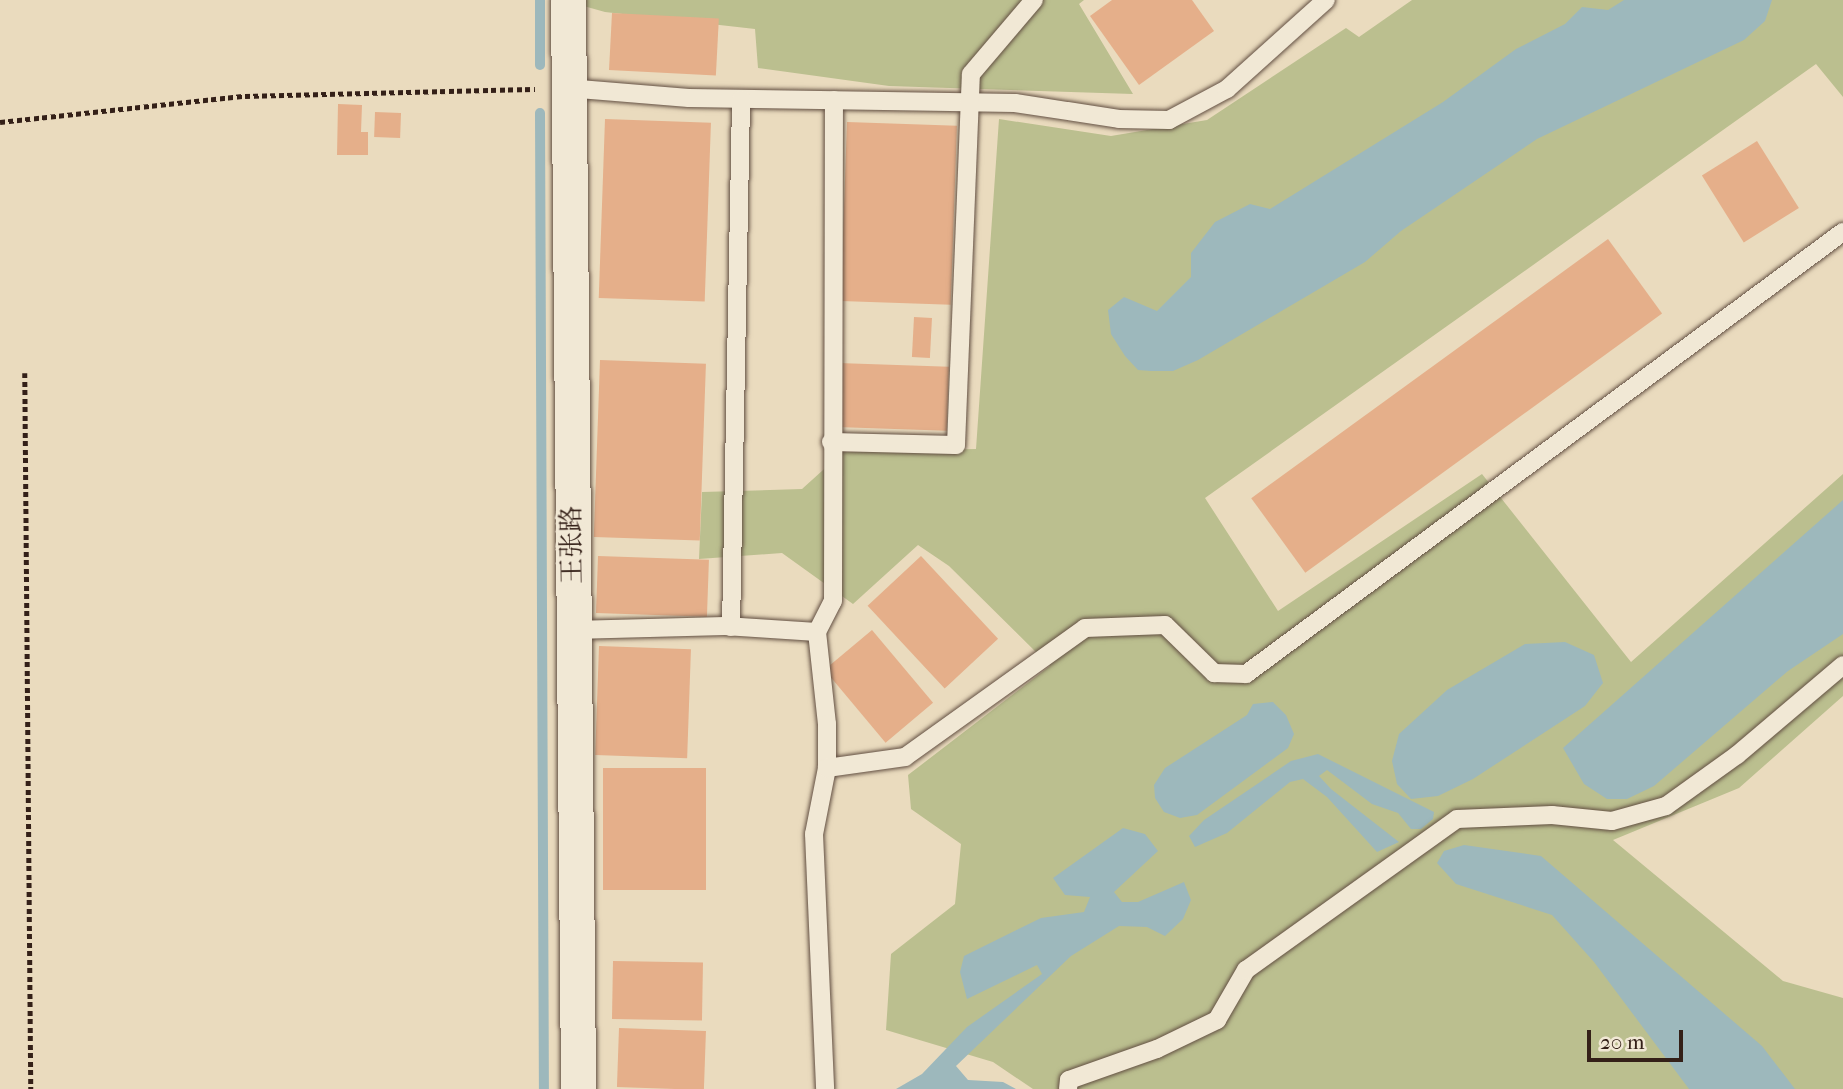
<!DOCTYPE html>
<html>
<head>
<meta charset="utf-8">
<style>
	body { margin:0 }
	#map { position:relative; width:1843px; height:1089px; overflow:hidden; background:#eadbbe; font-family:"IM FELL French Canon","Noto Serif SC",serif }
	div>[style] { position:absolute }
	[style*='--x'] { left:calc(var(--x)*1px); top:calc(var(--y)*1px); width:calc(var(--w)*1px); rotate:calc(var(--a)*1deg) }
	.green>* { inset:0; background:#bbbf8f }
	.water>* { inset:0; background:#9db8bc }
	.stream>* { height:10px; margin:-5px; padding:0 5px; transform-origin:5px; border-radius:5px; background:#9db8bc }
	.building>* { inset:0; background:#e5af8a; transform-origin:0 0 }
	.path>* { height:4.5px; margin-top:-2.25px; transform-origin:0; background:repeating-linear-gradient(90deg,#342018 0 5px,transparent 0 8.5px) }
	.roads { filter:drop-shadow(0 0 2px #624f42) drop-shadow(0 0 2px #624f42) }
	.service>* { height:18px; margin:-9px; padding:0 9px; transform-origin:9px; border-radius:9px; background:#f1e8d5 }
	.minor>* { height:35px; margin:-17.5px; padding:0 17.5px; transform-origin:17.5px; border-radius:17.5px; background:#f1e8d5 }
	span { translate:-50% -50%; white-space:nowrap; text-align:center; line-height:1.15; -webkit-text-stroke:5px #f1e8d5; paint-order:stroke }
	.street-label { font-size:26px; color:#342018 }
	.scale { position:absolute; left:1587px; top:1030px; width:96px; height:32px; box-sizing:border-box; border:4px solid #342018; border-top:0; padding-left:9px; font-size:21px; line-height:24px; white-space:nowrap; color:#342018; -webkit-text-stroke:5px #f1e8d5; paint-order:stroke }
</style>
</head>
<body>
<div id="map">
	<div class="green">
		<i style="clip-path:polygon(580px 0,1084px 0,1079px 4px,1133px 94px,889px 86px,758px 68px,755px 29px,605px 12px,580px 5px)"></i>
		<i style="clip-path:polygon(1412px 0,1843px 0,1843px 97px,1816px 64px,1205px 498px,1278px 611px,1482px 474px,1631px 662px,1843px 474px,1843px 696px,1739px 788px,1613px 840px,1783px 981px,1843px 998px,1843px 1089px,1033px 1089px,993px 1062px,886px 1030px,891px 954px,955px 904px,961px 844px,911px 809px,908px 775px,1050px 666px,949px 566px,918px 545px,853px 604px,782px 553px,699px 559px,702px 492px,802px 489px,843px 452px,976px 449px,999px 119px,1111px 136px,1207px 120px,1346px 28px,1359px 37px)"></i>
	</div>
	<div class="water">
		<i style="clip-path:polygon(1624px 0,1772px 0,1765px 21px,1744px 40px,1537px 139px,1401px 231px,1365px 262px,1198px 360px,1173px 371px,1151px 371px,1138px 370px,1125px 356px,1111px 334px,1108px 310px,1124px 297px,1157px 311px,1191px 277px,1191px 253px,1215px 222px,1250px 204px,1270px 209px,1443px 102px,1516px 49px,1565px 24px,1582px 7px,1608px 10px)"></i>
		<i style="clip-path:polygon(1843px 500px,1843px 634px,1788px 671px,1654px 786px,1627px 799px,1607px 799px,1584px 784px,1563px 748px)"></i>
		<i style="clip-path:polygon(1565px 642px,1594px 655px,1603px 683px,1585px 706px,1473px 779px,1438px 796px,1411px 799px,1397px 784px,1392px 761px,1399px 734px,1447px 690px,1525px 644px)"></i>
		<i style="clip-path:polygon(1273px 702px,1286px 715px,1294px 734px,1288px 748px,1197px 815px,1180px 818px,1164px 812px,1155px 798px,1154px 785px,1165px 768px,1247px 715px,1253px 704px)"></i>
		<i style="clip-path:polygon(1318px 754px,1434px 812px,1433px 819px,1421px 829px,1411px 829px,1398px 813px,1372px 804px,1327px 770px,1319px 776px,1331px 789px,1399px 842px,1377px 852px,1327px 797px,1303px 779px,1290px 782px,1227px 833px,1195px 847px,1189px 836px,1204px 820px,1291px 761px)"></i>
		<i style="clip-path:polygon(1123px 828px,1145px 834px,1158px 851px,1114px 892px,1122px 902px,1138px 902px,1184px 882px,1191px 900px,1183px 919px,1165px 936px,1147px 927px,1119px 926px,1071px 956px,956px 1066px,968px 1080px,1003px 1082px,1016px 1089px,896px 1089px,922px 1074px,967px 1027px,1042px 974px,1037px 965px,967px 999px,960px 972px,964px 956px,1041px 918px,1084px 912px,1090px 897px,1065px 895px,1053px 878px)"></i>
		<i style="clip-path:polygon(1464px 845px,1541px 856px,1762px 1046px,1795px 1089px,1689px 1089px,1594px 962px,1552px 915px,1456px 884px,1437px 863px,1444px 851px)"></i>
	</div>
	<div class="stream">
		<i style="--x:540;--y:0;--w:65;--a:90"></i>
		<i style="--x:540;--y:113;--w:976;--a:89.77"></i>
	</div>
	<div class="building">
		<i style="clip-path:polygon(1112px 0,1192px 0,1214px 31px,1139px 85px,1090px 16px)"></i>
		<i style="left:612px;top:13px;width:107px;height:57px;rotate:3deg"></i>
		<i style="clip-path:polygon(338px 104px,362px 105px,361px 132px,368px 132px,368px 155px,337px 155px)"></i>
		<i style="left:375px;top:112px;width:26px;height:25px;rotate:2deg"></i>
		<i style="left:605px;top:119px;width:106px;height:179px;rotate:2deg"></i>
		<i style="left:847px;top:122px;width:110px;height:179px;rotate:2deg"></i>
		<i style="left:1757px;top:141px;width:79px;height:65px;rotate:58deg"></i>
		<i style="left:1608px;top:239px;width:92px;height:441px;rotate:54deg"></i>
		<i style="left:914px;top:317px;width:18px;height:40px;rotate:3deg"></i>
		<i style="left:600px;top:360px;width:106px;height:177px;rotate:2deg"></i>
		<i style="left:838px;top:363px;width:111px;height:64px;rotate:2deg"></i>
		<i style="left:598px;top:556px;width:111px;height:57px;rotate:2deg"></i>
		<i style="left:921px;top:556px;width:113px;height:73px;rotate:47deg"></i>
		<i style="left:872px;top:630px;width:95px;height:62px;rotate:50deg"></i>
		<i style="left:599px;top:646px;width:92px;height:109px;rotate:2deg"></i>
		<i style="left:603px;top:768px;width:103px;height:122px"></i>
		<i style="left:613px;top:961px;width:90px;height:58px;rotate:1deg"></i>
		<i style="left:619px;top:1028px;width:87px;height:59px;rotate:2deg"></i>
	</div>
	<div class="path">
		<i style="--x:0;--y:122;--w:246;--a:-6.1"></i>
		<i style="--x:245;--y:96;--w:290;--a:-1.4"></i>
		<i style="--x:25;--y:373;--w:716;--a:89.52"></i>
	</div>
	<div class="roads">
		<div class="service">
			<i style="--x:567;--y:88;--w:122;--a:4.7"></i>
			<i style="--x:689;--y:98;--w:326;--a:0.9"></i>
			<i style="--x:1015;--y:103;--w:105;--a:8.7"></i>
			<i style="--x:1119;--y:119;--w:50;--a:1.1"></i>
			<i style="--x:1169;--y:120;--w:66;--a:-28.1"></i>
			<i style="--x:1227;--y:89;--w:133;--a:-42"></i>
			<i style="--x:831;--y:442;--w:125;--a:1.4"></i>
			<i style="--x:956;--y:445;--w:371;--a:-87.7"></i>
			<i style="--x:971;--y:74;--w:97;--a:-49.6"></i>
			<i style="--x:731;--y:627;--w:528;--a:-88.91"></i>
			<i style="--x:573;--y:630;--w:152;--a:-1.5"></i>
			<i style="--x:725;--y:626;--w:92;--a:3.7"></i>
			<i style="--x:817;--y:632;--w:35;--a:-63"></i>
			<i style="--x:833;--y:601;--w:501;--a:-89.89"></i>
			<i style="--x:817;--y:632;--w:93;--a:83.8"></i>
			<i style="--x:827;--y:724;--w:44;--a:90"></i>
			<i style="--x:827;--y:768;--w:67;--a:101.1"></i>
			<i style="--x:814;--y:834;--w:255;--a:87.5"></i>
			<i style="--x:827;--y:768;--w:79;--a:-8"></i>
			<i style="--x:905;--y:757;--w:221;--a:-35.6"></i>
			<i style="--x:1085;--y:628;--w:80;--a:-2.1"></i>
			<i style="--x:1165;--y:625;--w:69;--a:44.4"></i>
			<i style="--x:1214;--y:673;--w:32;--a:2"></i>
			<i style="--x:1246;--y:674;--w:743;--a:-36.52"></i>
			<i style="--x:1068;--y:1089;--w:9;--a:-84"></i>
			<i style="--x:1069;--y:1080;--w:93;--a:-19.4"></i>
			<i style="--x:1157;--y:1049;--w:67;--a:-25.8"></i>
			<i style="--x:1217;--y:1020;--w:58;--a:-59.9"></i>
			<i style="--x:1246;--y:970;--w:259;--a:-35.6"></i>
			<i style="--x:1457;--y:819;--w:95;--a:-2.4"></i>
			<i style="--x:1552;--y:815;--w:60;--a:5.7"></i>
			<i style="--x:1612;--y:821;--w:56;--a:-15.5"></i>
			<i style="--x:1666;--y:806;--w:87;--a:-35.7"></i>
			<i style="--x:1737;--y:755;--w:139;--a:-40.3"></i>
		</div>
		<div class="minor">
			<i style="--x:568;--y:0;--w:1089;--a:89.47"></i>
		</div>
	</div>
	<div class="street-label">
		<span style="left:572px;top:545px;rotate:-91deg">王张路</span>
	</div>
	<div class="scale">20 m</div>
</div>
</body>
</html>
